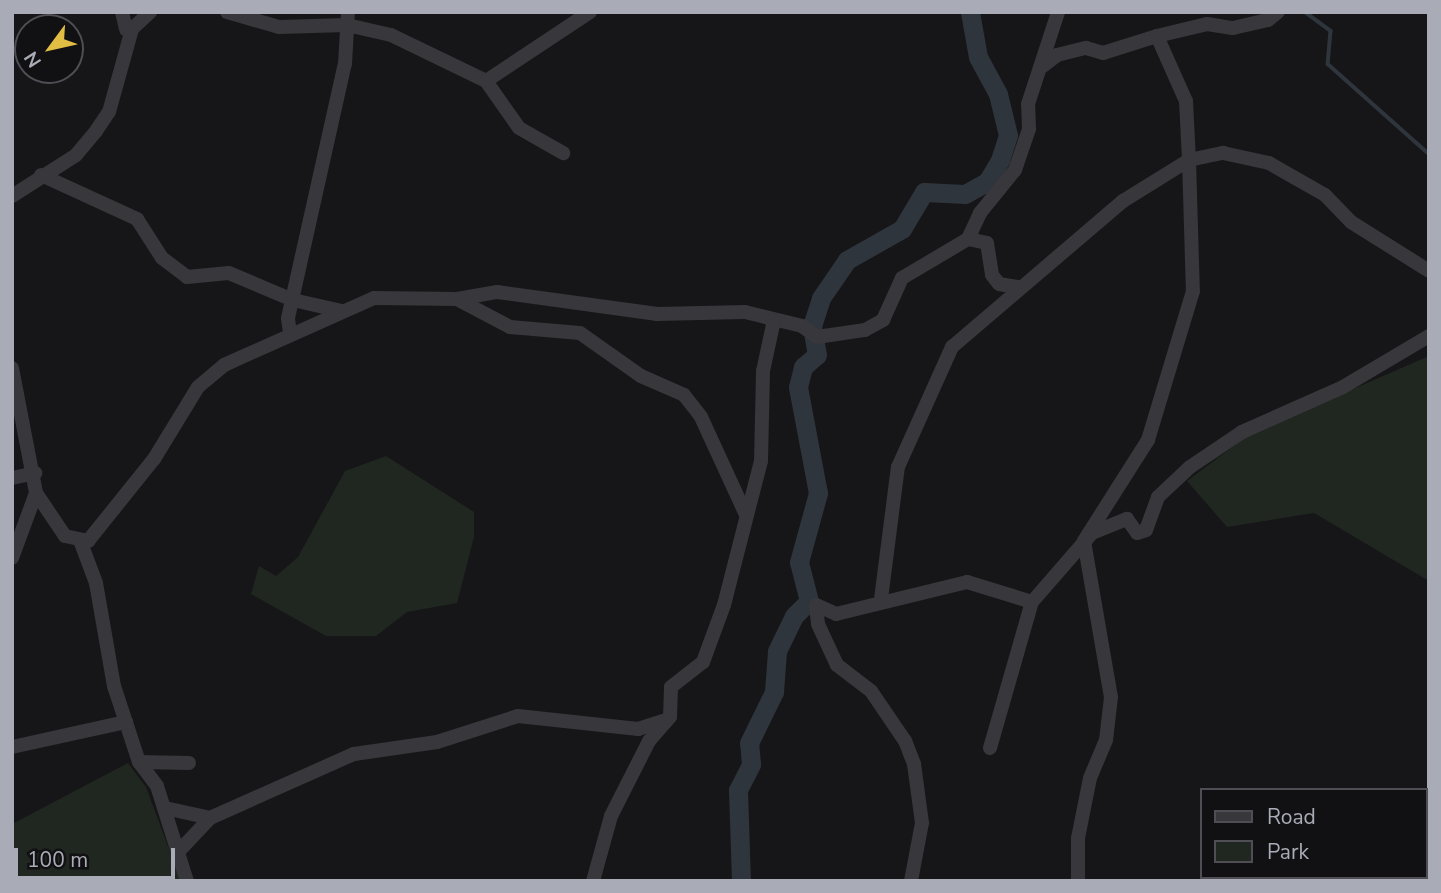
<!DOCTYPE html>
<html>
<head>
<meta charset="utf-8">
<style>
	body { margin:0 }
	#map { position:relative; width:1441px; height:893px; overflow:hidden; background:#161517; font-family:"Nunito Sans",sans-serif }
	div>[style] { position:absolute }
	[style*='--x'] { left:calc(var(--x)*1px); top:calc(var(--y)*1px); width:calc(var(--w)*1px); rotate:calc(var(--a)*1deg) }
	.green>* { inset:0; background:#202721 }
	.stream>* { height:3.5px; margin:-1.75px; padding:0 1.75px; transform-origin:1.75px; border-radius:1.75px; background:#2f353c }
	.river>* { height:19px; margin:-9.5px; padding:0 9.5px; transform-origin:9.5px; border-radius:9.5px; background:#2f353c }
	.minor>* { height:14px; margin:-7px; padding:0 7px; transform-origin:7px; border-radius:7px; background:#37373c }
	span { translate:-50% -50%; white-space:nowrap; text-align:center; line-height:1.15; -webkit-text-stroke:5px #111012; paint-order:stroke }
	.frame { position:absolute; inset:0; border:14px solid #a9abb6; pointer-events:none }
	.legend { position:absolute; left:1200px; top:788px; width:228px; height:91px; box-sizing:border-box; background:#111012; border:2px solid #4e4e54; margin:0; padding:9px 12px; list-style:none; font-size:21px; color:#a9abb6 }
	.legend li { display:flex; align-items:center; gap:14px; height:35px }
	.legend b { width:35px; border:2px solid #4e4e54 }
	.north { position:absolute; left:14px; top:14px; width:70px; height:70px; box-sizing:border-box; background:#111012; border:2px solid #4e4e54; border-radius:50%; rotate:237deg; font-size:19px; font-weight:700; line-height:28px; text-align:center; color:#a9abb6 }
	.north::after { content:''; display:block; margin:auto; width:24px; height:32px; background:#e1bd43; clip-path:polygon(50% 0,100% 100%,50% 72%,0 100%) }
	.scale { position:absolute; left:14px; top:848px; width:161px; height:32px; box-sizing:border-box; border:4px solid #a9abb6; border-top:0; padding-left:9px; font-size:21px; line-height:24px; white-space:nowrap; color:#a9abb6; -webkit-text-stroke:5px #111012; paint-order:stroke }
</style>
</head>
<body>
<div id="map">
	<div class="green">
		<i style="clip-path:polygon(1429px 356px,1429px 581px,1314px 513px,1227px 527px,1187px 481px,1250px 434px)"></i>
		<i style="clip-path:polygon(386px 456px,474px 512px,474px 537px,457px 603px,407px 612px,376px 636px,326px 636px,251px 594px,259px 566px,276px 576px,298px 557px,345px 471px)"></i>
		<i style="clip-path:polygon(128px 763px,146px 787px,181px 881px,16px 881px,12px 824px)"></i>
	</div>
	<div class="stream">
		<i style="--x:1305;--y:12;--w:32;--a:36"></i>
		<i style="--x:1331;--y:31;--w:33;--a:95"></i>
		<i style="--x:1328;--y:64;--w:135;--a:41.7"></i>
	</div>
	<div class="river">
		<i style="--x:741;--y:881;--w:91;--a:-91.9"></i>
		<i style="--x:738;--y:790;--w:29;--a:-63"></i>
		<i style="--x:751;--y:764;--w:21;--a:-95"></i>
		<i style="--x:749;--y:743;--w:57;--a:-63.9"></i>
		<i style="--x:774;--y:692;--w:41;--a:-85.8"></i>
		<i style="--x:777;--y:651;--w:39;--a:-64"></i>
		<i style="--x:794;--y:616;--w:21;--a:-45"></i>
		<i style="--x:809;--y:601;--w:40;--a:-104.4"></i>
		<i style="--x:799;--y:562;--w:72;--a:-74.6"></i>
		<i style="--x:818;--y:493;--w:108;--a:-100.7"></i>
		<i style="--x:798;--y:387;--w:21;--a:-76"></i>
		<i style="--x:803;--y:367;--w:18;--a:-41"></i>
		<i style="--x:817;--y:355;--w:29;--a:-100"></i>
		<i style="--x:812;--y:326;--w:29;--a:-72"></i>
		<i style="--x:821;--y:298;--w:46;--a:-55.6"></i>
		<i style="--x:847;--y:260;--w:63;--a:-29.4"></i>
		<i style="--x:902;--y:229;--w:43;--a:-59.3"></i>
		<i style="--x:924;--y:192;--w:41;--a:2.8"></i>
		<i style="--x:965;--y:194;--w:25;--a:-29"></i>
		<i style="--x:987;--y:182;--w:26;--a:-59"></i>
		<i style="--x:1000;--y:160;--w:26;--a:-72"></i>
		<i style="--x:1008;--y:135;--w:42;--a:-103.7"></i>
		<i style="--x:998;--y:94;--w:42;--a:-118.4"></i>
		<i style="--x:978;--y:57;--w:46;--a:-100.1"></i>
	</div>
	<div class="minor">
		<i style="--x:122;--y:12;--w:18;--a:77"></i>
		<i style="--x:227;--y:12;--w:54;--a:16.1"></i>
		<i style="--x:279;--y:27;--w:68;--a:-1.7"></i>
		<i style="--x:347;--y:25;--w:45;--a:12.8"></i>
		<i style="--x:391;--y:35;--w:106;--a:25.8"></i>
		<i style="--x:486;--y:81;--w:57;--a:54.9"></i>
		<i style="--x:519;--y:128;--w:51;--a:29.6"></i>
		<i style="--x:1157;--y:36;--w:51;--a:-13.5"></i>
		<i style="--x:1207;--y:24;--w:26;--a:9"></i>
		<i style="--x:1233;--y:28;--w:36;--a:-13"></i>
		<i style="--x:1268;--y:20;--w:13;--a:-39"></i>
		<i style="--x:1043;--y:66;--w:18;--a:-38"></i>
		<i style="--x:1057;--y:55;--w:30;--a:-14"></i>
		<i style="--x:1086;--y:48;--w:18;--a:16"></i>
		<i style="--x:1103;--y:53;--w:57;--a:-17.5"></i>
		<i style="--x:1157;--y:36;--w:71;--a:66"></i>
		<i style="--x:1186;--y:101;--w:59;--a:87.1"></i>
		<i style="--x:1189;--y:160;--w:131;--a:88.3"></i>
		<i style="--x:1193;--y:291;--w:156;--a:106.8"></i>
		<i style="--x:1148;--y:440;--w:120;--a:122.4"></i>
		<i style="--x:1084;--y:541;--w:158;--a:80.2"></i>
		<i style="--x:1111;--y:697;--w:43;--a:96.6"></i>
		<i style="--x:1106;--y:740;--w:41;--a:112.8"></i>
		<i style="--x:1090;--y:778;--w:61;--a:101.3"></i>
		<i style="--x:1078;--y:838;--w:43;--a:90"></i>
		<i style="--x:486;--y:81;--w:125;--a:-33.6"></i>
		<i style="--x:41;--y:175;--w:106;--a:24.6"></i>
		<i style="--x:137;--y:219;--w:46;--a:57.3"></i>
		<i style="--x:162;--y:258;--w:31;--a:37"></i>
		<i style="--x:187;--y:277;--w:42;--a:-5.4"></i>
		<i style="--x:229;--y:273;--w:69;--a:22.9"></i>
		<i style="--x:293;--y:300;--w:49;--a:12.9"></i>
		<i style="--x:12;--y:196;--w:76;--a:-32.6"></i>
		<i style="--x:76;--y:155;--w:31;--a:-50"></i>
		<i style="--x:96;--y:131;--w:23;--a:-56"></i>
		<i style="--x:109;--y:112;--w:86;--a:-74.5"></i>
		<i style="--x:132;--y:29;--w:25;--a:-43"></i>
		<i style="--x:968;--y:239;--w:19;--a:12"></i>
		<i style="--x:987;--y:243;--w:32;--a:81"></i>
		<i style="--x:992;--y:275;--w:11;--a:52"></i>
		<i style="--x:999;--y:284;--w:19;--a:9"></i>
		<i style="--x:457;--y:299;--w:41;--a:-9.9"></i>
		<i style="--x:497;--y:292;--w:162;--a:7.8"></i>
		<i style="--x:657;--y:314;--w:88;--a:-1.3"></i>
		<i style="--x:745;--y:312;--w:59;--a:13.8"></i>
		<i style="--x:802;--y:326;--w:19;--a:36"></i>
		<i style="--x:817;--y:337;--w:49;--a:-8.3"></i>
		<i style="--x:865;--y:330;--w:21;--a:-29"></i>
		<i style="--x:883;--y:320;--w:46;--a:-65.7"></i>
		<i style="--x:902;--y:278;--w:77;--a:-30.6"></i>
		<i style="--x:968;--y:239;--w:29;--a:-65"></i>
		<i style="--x:980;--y:213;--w:55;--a:-50.9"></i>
		<i style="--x:1015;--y:170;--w:43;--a:-71.1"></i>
		<i style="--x:1029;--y:129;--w:25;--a:-92"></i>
		<i style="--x:1028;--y:104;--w:97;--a:-71.9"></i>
		<i style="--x:290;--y:333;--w:15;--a:-98"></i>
		<i style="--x:288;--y:318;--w:260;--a:-77.4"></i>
		<i style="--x:345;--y:64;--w:52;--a:-86.7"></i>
		<i style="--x:12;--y:368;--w:127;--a:79.1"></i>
		<i style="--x:36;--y:493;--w:69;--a:110.3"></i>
		<i style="--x:12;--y:478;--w:24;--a:-12"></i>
		<i style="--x:36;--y:493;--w:52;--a:56"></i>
		<i style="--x:65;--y:536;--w:24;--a:12"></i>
		<i style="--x:88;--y:541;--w:105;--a:-51.2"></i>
		<i style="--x:154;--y:459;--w:84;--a:-58.6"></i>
		<i style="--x:198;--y:387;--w:34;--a:-40"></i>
		<i style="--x:224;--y:365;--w:164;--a:-24.1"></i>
		<i style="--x:374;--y:298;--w:83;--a:0.7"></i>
		<i style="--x:457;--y:299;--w:60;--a:27.8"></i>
		<i style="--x:510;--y:327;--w:70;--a:4.9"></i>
		<i style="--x:580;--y:333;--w:75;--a:35.2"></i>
		<i style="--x:641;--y:376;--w:47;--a:23.8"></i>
		<i style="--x:684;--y:395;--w:28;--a:52"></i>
		<i style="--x:701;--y:417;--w:108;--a:65.3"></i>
		<i style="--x:81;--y:543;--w:43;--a:69.4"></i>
		<i style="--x:96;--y:583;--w:105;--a:80.1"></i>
		<i style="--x:114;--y:686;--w:80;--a:71.8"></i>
		<i style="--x:139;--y:762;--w:30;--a:53"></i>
		<i style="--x:157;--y:786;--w:100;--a:72.5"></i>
		<i style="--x:881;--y:599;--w:133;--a:-82.7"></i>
		<i style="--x:898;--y:467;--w:132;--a:-65.8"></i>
		<i style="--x:952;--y:347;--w:225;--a:-40.5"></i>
		<i style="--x:1123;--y:201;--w:78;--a:-31.8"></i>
		<i style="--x:1189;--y:160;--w:35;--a:-12"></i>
		<i style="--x:1223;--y:153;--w:47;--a:12.3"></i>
		<i style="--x:1269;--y:163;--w:64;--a:29.7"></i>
		<i style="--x:1325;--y:195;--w:37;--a:46"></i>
		<i style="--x:1351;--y:222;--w:92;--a:32.1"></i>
		<i style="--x:12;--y:747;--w:117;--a:-12.4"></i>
		<i style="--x:990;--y:748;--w:152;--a:-74"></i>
		<i style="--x:1032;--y:602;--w:91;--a:-49"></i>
		<i style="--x:1092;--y:533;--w:38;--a:-22"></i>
		<i style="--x:1127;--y:519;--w:17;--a:54"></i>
		<i style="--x:1137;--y:533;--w:9;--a:-18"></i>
		<i style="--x:1146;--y:530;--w:35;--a:-70"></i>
		<i style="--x:1158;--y:497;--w:44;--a:-43.2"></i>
		<i style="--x:1190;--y:467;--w:63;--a:-33.9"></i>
		<i style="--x:1242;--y:432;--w:111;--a:-24"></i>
		<i style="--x:1343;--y:387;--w:100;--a:-30.7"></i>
		<i style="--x:139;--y:762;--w:50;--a:1.1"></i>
		<i style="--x:165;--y:808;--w:46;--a:12.5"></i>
		<i style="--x:210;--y:818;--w:158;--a:-24"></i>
		<i style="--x:354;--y:754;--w:84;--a:-8.2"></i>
		<i style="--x:437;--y:742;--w:85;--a:-17.8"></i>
		<i style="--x:518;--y:716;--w:121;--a:6.2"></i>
		<i style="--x:638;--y:729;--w:28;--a:-18"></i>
		<i style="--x:180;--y:850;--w:44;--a:-46.8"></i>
		<i style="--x:593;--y:881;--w:67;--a:-74.5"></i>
		<i style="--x:611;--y:816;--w:84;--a:-63.1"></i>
		<i style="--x:649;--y:741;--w:32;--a:-49"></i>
		<i style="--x:670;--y:717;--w:30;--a:-88"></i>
		<i style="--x:671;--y:687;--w:41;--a:-38"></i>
		<i style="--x:703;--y:662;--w:61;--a:-69.8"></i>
		<i style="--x:724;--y:605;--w:149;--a:-75.6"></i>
		<i style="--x:761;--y:461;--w:90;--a:-88.7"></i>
		<i style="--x:763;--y:371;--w:52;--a:-77.8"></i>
		<i style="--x:911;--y:881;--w:59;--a:-79.3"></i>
		<i style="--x:922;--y:823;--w:60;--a:-97.7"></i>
		<i style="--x:914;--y:764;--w:25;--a:-111"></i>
		<i style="--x:905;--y:741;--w:60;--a:-124.2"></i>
		<i style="--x:871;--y:691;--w:43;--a:-142.6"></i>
		<i style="--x:837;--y:665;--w:45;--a:-114.9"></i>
		<i style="--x:818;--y:624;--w:19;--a:-96"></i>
		<i style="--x:816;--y:605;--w:22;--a:24"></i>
		<i style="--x:836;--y:614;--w:135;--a:-13.7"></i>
		<i style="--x:967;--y:582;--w:68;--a:17.1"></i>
	</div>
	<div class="frame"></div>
	<ul class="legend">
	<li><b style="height:9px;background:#37373c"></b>Road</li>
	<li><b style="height:19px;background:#202721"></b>Park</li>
	</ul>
	<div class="north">N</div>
	<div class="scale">100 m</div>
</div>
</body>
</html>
